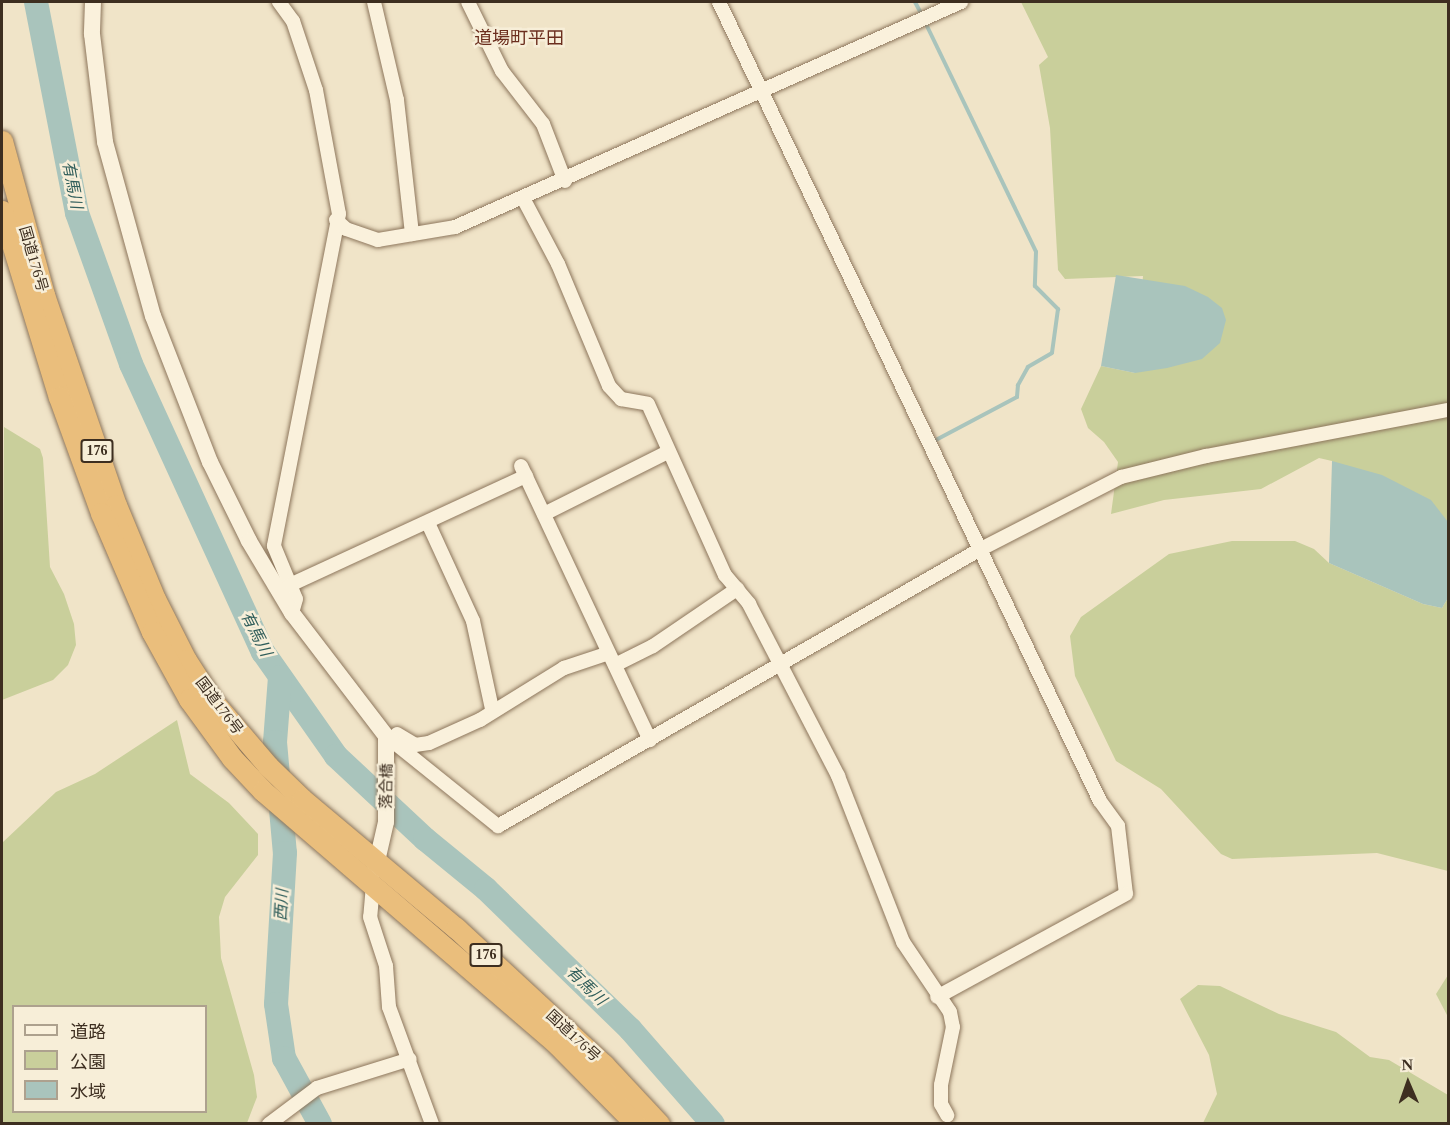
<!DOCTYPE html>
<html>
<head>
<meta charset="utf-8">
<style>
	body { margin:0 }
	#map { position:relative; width:1450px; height:1125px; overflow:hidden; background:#f0e4c8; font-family:"Times New Roman","Noto Sans JP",serif }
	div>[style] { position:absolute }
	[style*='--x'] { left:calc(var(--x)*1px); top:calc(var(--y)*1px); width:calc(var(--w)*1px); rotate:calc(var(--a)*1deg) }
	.green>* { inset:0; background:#c9cf9b }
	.water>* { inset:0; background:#a9c4bc }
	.stream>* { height:4px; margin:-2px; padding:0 2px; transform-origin:2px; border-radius:2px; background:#a9c4bc }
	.river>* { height:24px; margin:-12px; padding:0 12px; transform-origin:12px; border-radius:12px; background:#a9c4bc }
	.roads { filter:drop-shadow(0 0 2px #8d765c) drop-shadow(0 0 2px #8d765c) }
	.minor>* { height:14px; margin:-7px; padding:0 7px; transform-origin:7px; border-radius:7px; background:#faf1dc }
	.tertiary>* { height:16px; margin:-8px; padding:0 8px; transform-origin:8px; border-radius:8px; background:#faf1dc }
	.trunk>* { height:21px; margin:-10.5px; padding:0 10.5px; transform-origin:10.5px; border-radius:10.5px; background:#eabe7c }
	span { translate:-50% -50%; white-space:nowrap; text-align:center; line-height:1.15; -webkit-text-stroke:5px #f7eed8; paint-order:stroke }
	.shield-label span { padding:2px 4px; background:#f7eed8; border:2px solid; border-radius:4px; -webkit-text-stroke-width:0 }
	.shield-label { font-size:14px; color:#3d2e20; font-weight:700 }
	.street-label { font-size:15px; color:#3d2e20 }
	.water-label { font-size:16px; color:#2f5d5a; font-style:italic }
	.quarter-label { font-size:18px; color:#6b2e1e }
	.frame { position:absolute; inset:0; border:3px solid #3d2e20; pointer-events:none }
	.legend { position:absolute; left:12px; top:1005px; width:195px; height:108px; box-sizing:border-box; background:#f7eed8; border:2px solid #ada18e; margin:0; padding:8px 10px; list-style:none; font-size:18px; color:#3d2e20 }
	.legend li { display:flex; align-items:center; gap:12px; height:30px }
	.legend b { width:30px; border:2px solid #ada18e }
	.north { position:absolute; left:1378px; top:1053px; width:60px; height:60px; -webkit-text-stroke:4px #f7eed8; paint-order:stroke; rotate:358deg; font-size:16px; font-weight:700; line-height:24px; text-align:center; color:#3d2e20 }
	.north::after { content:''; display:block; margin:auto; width:21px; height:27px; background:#3d2e20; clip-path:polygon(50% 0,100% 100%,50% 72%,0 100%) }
</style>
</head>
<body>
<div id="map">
	<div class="green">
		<i style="clip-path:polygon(1021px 2px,1448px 2px,1448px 565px,1447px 560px,1332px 461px,1319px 458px,1261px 489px,1164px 500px,1111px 514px,1118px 462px,1104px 442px,1088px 428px,1081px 409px,1101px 366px,1135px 373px,1143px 276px,1065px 279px,1058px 270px,1050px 128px,1039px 65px,1048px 57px)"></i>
		<i style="clip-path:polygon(4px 427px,40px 449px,43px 458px,50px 567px,64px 594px,74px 624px,76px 645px,68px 665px,53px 680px,2px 700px)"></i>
		<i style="clip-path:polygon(1232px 541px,1295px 541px,1314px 549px,1329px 563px,1423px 604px,1442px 608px,1448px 598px,1448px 871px,1377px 853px,1232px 859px,1221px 854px,1161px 789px,1116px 761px,1075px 676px,1070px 636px,1081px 617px,1169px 554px)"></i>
		<i style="clip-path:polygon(evenodd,177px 720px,190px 774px,229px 803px,258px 834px,258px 855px,225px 897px,219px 917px,221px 958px,254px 1075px,257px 1097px,247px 1123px,2px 1123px,2px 843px,56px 792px,95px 774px,177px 720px,14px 1006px,206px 1006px,206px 1112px,14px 1112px,14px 1006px)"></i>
		<i style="clip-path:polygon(1448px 975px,1448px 1017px,1436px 994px)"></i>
		<i style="clip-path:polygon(1198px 985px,1220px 986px,1279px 1014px,1336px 1032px,1370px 1057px,1389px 1060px,1448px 1095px,1448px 1123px,1203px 1123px,1217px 1094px,1209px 1055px,1180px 999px)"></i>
	</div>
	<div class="water">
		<i style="clip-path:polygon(1116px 275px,1185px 286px,1208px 297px,1222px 308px,1226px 320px,1220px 343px,1202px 359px,1167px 368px,1135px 373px,1101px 366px)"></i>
		<i style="clip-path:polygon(1332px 461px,1382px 475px,1431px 500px,1448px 522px,1448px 598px,1442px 608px,1423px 604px,1329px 563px)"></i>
	</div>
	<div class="stream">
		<i style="--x:915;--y:2;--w:15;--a:62"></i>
		<i style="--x:925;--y:22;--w:255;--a:64.2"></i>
		<i style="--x:1036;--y:252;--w:34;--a:92"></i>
		<i style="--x:1035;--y:286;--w:33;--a:45"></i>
		<i style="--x:1058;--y:309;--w:44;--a:97.8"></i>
		<i style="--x:1052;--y:353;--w:28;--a:150"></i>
		<i style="--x:1028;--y:367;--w:21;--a:119"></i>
		<i style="--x:1018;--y:385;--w:12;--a:95"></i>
		<i style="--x:1017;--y:397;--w:94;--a:152.1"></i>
	</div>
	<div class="river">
		<i style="--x:36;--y:2;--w:215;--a:79"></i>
		<i style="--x:77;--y:213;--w:160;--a:70.3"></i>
		<i style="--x:131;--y:364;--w:317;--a:65.4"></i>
		<i style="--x:263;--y:652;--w:127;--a:54.9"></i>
		<i style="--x:336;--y:756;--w:122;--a:43"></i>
		<i style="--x:425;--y:839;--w:79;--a:39.3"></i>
		<i style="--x:486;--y:889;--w:201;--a:44.2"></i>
		<i style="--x:630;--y:1029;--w:126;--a:48.9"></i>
		<i style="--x:280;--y:677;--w:65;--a:94.4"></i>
		<i style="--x:275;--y:742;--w:111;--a:84.9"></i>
		<i style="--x:285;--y:853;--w:151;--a:93.4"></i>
		<i style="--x:276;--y:1004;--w:55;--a:81.6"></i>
		<i style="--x:284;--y:1058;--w:75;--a:61.4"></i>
	</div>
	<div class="roads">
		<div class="minor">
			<i style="--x:279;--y:2;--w:24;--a:54"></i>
			<i style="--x:293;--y:21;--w:73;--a:71.6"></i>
			<i style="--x:316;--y:90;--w:126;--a:79.5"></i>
			<i style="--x:339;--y:214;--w:338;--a:101.1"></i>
			<i style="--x:274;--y:546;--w:57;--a:67.5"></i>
			<i style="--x:296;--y:599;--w:15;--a:106"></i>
			<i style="--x:374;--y:2;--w:101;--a:76.8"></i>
			<i style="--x:397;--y:100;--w:135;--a:83.6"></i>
			<i style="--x:468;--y:2;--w:77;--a:63.8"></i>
			<i style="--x:502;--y:71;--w:67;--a:52.3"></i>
			<i style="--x:543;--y:124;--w:61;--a:68.9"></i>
			<i style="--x:719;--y:2;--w:885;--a:64.51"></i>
			<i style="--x:1100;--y:801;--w:31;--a:54"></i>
			<i style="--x:1118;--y:826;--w:68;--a:83.3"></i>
			<i style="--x:1126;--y:894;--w:215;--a:151.4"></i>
			<i style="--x:523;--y:198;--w:75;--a:62.1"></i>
			<i style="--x:558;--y:264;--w:132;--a:67.3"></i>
			<i style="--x:609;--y:386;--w:18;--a:47"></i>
			<i style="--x:621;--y:399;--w:27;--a:10"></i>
			<i style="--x:648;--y:404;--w:188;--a:65.8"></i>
			<i style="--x:725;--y:575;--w:38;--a:50"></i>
			<i style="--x:749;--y:604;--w:194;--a:62.6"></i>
			<i style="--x:838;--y:776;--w:178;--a:68.6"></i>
			<i style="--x:903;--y:942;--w:84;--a:56.1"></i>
			<i style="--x:950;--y:1012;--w:15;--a:79"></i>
			<i style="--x:953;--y:1027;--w:59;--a:101.7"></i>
			<i style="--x:941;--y:1085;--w:19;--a:90"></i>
			<i style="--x:941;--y:1104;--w:13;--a:61"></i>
			<i style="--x:336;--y:220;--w:13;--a:42"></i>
			<i style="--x:346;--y:229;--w:34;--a:19"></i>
			<i style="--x:378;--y:240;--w:78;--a:-9.6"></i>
			<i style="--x:455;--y:227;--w:554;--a:-23.97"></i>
			<i style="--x:521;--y:466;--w:303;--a:64.8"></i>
			<i style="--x:544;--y:514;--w:139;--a:-26.6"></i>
			<i style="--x:428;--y:523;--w:108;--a:65.3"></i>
			<i style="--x:473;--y:621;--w:90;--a:77.8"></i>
			<i style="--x:290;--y:585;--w:260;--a:-24.8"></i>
			<i style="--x:615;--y:665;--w:42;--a:-26.6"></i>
			<i style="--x:653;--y:646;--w:102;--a:-34.2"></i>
			<i style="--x:397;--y:734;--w:21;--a:31"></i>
			<i style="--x:415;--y:745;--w:14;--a:-8"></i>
			<i style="--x:429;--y:743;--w:56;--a:-24.3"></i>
			<i style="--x:480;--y:720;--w:99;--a:-31.8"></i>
			<i style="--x:564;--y:668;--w:47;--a:-18.4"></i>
			<i style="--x:386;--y:736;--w:144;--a:38.8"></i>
			<i style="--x:498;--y:826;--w:555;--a:-29.85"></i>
			<i style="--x:979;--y:550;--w:160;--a:-27.2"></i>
			<i style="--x:1121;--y:477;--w:88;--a:-13.9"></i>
			<i style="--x:1206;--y:456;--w:246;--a:-10.8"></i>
			<i style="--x:373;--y:885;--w:32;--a:95"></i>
			<i style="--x:370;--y:917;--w:52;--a:71.9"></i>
			<i style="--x:386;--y:966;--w:41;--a:85.8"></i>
			<i style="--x:389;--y:1007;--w:125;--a:69.8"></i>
			<i style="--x:269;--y:1124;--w:60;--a:-36.9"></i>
			<i style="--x:317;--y:1088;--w:97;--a:-17.3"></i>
		</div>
		<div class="tertiary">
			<i style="--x:93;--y:2;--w:32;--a:92"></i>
			<i style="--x:92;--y:34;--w:109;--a:83.1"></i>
			<i style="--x:105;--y:142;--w:180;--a:74.6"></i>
			<i style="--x:153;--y:316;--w:157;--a:68.7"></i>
			<i style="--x:210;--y:462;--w:88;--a:63.7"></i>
			<i style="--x:249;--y:541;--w:84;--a:59.2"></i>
			<i style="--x:292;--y:613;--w:155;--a:52.6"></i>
			<i style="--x:386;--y:736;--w:86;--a:90"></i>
			<i style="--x:386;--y:822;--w:49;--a:102.9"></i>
		</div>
		<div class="trunk">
			<i style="--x:2;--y:141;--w:160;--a:74.7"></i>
			<i style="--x:44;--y:295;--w:222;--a:71.1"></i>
			<i style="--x:116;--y:505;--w:102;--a:67.5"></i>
			<i style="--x:155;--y:599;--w:68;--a:63.1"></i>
			<i style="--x:186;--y:660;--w:46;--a:57.3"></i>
			<i style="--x:211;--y:699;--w:88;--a:49.6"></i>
			<i style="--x:268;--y:766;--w:47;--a:44.1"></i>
			<i style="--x:302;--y:799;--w:201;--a:40"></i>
			<i style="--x:456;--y:928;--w:202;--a:42.8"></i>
			<i style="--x:604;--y:1065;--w:81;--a:47"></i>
			<i style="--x:2;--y:211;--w:195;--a:73"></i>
			<i style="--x:59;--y:397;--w:123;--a:70.1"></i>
			<i style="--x:101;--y:513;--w:129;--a:66.8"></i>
			<i style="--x:152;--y:632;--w:77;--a:61.1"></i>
			<i style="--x:189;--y:699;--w:73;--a:53.9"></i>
			<i style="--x:232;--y:758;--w:45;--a:46.8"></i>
			<i style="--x:263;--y:791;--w:386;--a:40.7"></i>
			<i style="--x:556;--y:1043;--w:114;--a:45.4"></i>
		</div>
	</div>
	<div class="shield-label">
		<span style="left:97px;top:451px">176</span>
		<span style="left:486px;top:955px">176</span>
	</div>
	<div class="street-label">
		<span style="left:33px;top:259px;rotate:74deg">国道176号</span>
		<span style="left:219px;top:706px;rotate:53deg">国道176号</span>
		<span style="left:387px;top:786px;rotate:-89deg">落合橋</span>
		<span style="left:573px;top:1036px;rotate:43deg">国道176号</span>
	</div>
	<div class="water-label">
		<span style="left:72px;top:185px;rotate:79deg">有馬川</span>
		<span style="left:256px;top:634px;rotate:63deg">有馬川</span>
		<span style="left:282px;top:905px;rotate:-87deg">西川</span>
		<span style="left:586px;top:986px;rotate:44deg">有馬川</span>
	</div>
	<div class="quarter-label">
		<span style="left:519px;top:38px">道場町平田</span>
	</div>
	<div class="frame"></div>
	<ul class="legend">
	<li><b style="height:8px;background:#faf1dc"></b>道路</li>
	<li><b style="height:16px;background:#c9cf9b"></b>公園</li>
	<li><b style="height:16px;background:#a9c4bc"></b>水域</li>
	</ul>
	<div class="north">N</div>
</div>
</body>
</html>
